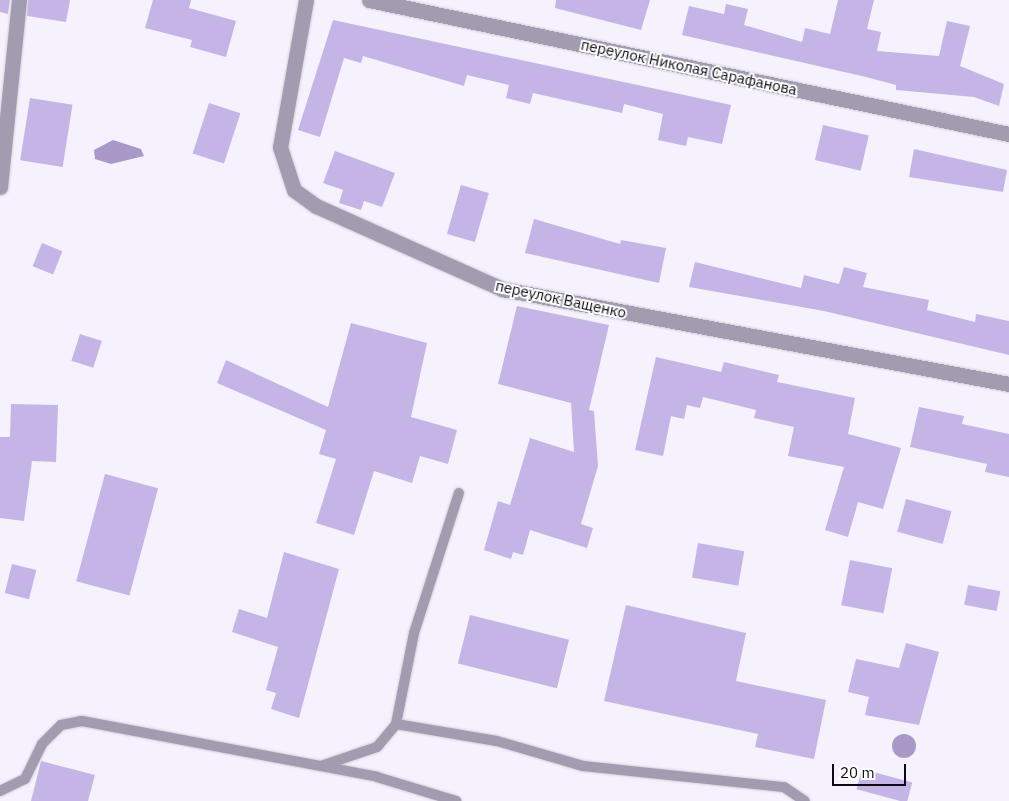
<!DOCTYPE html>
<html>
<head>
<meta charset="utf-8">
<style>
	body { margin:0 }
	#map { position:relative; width:1009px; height:801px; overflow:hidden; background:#f5f2fd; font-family:"IBM Plex Sans",sans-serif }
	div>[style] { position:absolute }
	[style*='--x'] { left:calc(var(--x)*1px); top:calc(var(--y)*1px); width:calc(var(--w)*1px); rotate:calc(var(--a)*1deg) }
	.water>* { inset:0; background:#a899c8 }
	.round { border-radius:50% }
	.building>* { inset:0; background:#c4b5e6; transform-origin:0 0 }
	.roads { filter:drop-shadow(0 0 1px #d0cdd8) drop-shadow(0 0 1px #d0cdd8) }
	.lane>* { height:10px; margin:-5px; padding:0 5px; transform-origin:5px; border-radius:5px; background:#a29cb1 }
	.street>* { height:15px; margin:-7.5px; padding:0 7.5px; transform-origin:7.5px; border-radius:7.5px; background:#a29cb1 }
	span { translate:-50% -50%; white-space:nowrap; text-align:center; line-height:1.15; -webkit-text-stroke:4px #fff; paint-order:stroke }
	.street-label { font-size:15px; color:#0d0a13 }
	.scale { position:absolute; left:832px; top:764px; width:74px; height:22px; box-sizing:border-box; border:2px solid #0d0a13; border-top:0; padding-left:6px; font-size:15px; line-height:18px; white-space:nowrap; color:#0d0a13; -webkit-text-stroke:4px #fff; paint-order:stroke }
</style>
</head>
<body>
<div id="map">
	<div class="water">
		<i style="clip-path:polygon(113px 140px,141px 149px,144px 156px,111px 164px,95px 159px,94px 150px)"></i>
		<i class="round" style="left:892px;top:734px;width:24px;height:24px"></i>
	</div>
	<div class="building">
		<i style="clip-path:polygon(0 0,10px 0,8px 14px,0 12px)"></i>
		<i style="clip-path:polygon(28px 0,70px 0,66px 22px,27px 16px)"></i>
		<i style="clip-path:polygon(153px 0,191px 0,189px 8px,236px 21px,226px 57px,190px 47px,192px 40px,145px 28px)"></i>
		<i style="clip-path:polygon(556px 0,650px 0,641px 30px,555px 8px)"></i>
		<i style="clip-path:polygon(838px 0,874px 0,867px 29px,881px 32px,877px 51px,939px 56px,947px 21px,970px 26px,960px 66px,1004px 84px,999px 106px,974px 97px,896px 90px,896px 85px,866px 77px,682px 35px,689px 6px,724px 14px,726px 4px,748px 9px,744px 25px,802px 42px,805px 28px,830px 34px)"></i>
		<i style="clip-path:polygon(333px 20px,731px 105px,722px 144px,688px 137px,686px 146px,658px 140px,663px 114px,624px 104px,622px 113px,533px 93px,530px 104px,506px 98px,509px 85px,467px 75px,464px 86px,363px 56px,361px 63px,344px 58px,320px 137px,298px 130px)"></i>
		<i style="left:30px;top:98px;width:43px;height:63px;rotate:9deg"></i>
		<i style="left:209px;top:103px;width:33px;height:53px;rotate:18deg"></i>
		<i style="left:823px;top:125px;width:47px;height:36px;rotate:13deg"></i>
		<i style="clip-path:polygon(914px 149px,1007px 170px,1003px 192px,909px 177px)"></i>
		<i style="clip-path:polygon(335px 151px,395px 173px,382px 207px,364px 201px,361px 210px,339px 203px,343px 190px,323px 183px)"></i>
		<i style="left:461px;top:185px;width:29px;height:51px;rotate:16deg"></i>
		<i style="clip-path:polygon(534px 219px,620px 244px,621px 240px,666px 248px,659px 283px,525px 253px)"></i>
		<i style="left:42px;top:243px;width:22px;height:25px;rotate:22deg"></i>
		<i style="clip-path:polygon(695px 262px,801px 288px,804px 275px,839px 284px,844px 267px,867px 273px,863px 287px,929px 300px,927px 310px,975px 322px,976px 314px,1009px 321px,1009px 355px,824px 311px,689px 287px)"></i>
		<i style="clip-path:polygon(517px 306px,609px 325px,589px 410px,594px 411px,598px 466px,581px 524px,593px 528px,587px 548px,530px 530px,523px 555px,513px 552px,511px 559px,484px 550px,498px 501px,510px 505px,530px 438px,574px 452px,571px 403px,498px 384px)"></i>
		<i style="clip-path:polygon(351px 323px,427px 343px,411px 417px,457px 430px,448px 464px,420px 456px,412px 483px,374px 471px,354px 535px,316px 523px,336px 459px,319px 454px,326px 430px,217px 383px,226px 360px,328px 407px)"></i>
		<i style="left:80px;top:334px;width:23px;height:28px;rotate:18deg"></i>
		<i style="clip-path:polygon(656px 357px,721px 372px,724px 362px,779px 375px,777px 382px,855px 398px,848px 434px,901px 448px,883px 509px,858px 502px,848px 537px,825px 530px,844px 467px,788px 456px,794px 427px,754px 418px,756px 410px,703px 397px,700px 408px,687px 405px,684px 419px,671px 416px,663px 456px,635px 450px)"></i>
		<i style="clip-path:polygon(11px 404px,58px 405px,56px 462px,32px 461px,24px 521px,0 518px,0 437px,10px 437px)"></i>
		<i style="clip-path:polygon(919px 407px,964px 416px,962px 424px,1009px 434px,1009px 477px,985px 472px,987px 464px,910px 447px)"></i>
		<i style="left:105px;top:474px;width:55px;height:111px;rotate:15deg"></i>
		<i style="left:906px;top:499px;width:47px;height:34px;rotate:15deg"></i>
		<i style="left:698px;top:543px;width:47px;height:35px;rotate:10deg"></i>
		<i style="clip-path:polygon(284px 552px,339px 569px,299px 718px,271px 709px,276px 693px,266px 690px,278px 647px,232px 632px,239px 609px,267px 618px)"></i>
		<i style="left:850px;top:560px;width:43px;height:46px;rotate:11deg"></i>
		<i style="left:12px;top:564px;width:25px;height:30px;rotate:14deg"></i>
		<i style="left:968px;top:585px;width:33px;height:20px;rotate:11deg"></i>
		<i style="clip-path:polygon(626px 605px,746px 633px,736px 681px,826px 700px,814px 759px,755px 747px,758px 734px,604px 701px)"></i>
		<i style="left:470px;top:615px;width:102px;height:50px;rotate:14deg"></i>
		<i style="clip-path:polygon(906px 643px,939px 652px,919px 725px,865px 715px,869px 697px,848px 692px,856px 659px,899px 668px)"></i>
		<i style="clip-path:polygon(41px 761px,95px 775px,88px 801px,31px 801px)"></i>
		<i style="left:862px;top:769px;width:52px;height:21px;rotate:15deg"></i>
	</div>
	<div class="roads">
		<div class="lane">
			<i style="--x:396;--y:724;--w:102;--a:9.6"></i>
			<i style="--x:497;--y:741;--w:90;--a:16.2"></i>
			<i style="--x:583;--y:766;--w:202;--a:6"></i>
			<i style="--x:784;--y:787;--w:25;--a:34"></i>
			<i style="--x:321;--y:766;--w:59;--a:-18.7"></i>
			<i style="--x:377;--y:747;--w:30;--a:-50"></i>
			<i style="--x:396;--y:724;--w:93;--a:-78.8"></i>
			<i style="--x:414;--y:633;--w:147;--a:-72.2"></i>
			<i style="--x:0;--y:791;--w:28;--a:-26"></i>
			<i style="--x:25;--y:779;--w:39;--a:-64"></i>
			<i style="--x:42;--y:744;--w:27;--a:-45"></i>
			<i style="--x:61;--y:725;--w:21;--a:-11"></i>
			<i style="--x:82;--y:721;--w:300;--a:10.7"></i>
			<i style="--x:377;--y:777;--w:83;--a:16.9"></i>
		</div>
		<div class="street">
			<i style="--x:306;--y:0;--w:149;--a:100"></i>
			<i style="--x:280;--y:147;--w:45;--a:72"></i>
			<i style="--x:294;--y:190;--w:27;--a:36"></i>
			<i style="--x:316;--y:206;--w:204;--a:24"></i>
			<i style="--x:502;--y:289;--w:516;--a:10.61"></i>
			<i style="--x:369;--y:0;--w:654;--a:11.83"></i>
			<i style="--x:0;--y:187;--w:188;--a:-84.2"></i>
		</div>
	</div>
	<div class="street-label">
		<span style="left:689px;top:67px;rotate:12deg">переулок Николая Сарафанова</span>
		<span style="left:561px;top:299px;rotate:12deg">переулок Ващенко</span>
	</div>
	<div class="scale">20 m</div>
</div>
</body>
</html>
